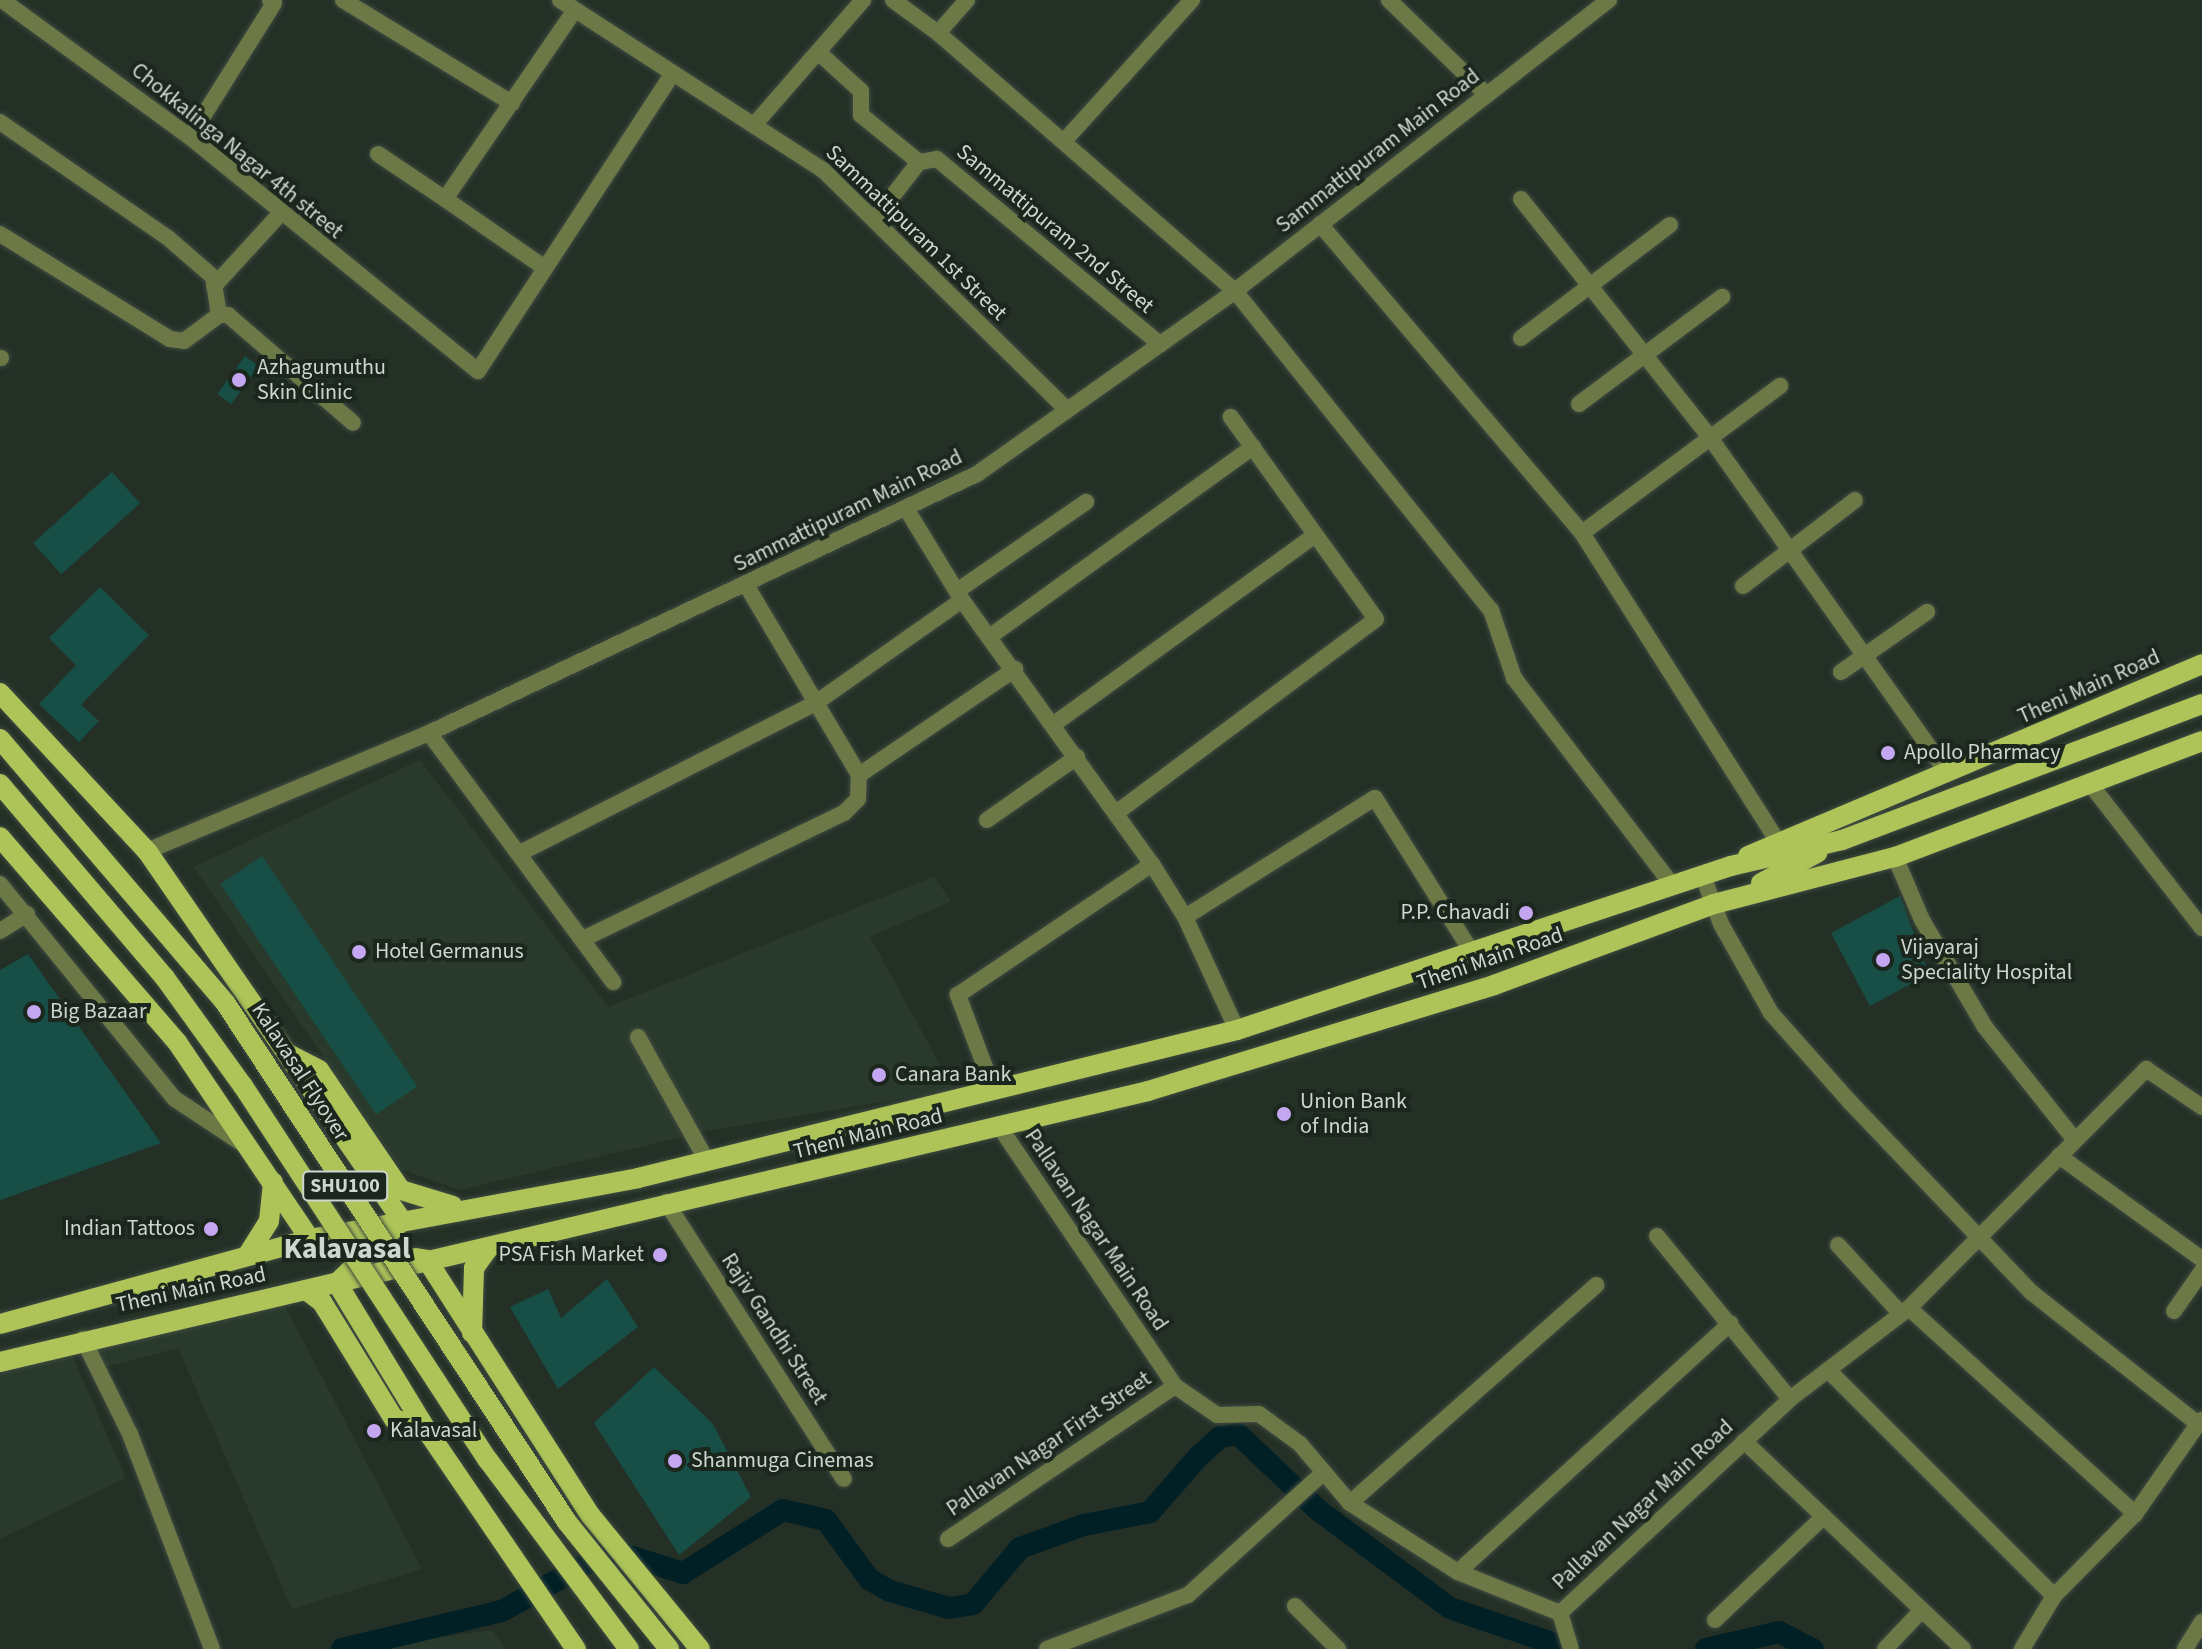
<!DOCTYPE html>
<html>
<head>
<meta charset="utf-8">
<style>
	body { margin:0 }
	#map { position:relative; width:2202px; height:1649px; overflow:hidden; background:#243026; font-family:"Source Sans 3",sans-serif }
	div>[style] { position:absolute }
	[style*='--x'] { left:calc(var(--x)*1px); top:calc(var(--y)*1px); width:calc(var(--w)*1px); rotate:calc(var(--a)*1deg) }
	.built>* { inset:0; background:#293a2c }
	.canal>* { height:22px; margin:-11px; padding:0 11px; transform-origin:11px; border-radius:11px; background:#002026 }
	.building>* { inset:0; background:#174f46; transform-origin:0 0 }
	.roads { filter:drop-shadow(0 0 2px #3f4b41) drop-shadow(0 0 2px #3f4b41) }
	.minor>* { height:16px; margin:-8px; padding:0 8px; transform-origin:8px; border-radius:8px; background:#6d7847 }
	.tertiary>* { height:16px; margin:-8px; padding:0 8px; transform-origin:8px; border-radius:8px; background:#6d7847 }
	.primary>* { height:20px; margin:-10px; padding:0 10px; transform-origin:10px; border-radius:10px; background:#aec458 }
	.bridges { filter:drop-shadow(0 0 2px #3f4b41) drop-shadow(0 0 2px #3f4b41) }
	.primary-bridge>* { height:20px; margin:-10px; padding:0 10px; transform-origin:10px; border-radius:10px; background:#aec458 }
	.dots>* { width:22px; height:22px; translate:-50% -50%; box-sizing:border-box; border:4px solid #1b261d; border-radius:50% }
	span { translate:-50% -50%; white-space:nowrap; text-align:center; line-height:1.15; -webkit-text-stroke:8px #1b261d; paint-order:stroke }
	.shield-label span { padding:2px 6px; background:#1b261d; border:2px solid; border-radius:6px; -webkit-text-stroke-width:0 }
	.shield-label { font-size:20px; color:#cfd6d0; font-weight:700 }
	.street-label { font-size:22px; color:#cfd6d0 }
	.poi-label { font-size:22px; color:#cfd6d0 }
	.left { translate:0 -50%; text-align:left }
	.right { translate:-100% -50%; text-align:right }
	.district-label { font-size:30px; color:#cfd6d0; font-weight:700 }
</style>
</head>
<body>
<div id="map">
	<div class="built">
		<i style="clip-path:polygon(420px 760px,608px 1007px,934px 877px,951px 901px,870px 937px,954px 1090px,706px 1131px,460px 1190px,400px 1169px,194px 867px)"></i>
		<i style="clip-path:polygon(284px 1304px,422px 1569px,292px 1609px,178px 1348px,104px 1367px,92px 1338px)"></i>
		<i style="clip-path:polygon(71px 1353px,126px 1478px,0 1539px,0 1370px)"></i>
		<i style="clip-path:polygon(492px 1630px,506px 1649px,369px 1649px,377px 1647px)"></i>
	</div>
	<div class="canal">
		<i style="--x:342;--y:1649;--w:164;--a:-13.4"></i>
		<i style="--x:502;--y:1611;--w:125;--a:-29.2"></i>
		<i style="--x:611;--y:1550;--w:76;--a:17.7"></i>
		<i style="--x:683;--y:1573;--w:118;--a:-32.2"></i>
		<i style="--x:783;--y:1510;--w:44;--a:13.1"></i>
		<i style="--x:826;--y:1520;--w:73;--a:53.9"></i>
		<i style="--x:869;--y:1579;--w:24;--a:30"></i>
		<i style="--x:890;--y:1591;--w:61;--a:16.1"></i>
		<i style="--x:949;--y:1608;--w:24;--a:-9"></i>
		<i style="--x:973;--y:1604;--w:73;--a:-50"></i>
		<i style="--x:1020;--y:1548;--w:68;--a:-19.8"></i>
		<i style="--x:1084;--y:1525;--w:67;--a:-11.1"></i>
		<i style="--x:1150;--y:1512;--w:73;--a:-48.9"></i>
		<i style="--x:1198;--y:1457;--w:30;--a:-42"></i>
		<i style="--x:1220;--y:1437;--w:18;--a:-9"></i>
		<i style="--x:1238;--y:1434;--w:110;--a:43.5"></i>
		<i style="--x:1318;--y:1510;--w:164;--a:36.6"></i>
		<i style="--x:1450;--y:1608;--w:127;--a:18.9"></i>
		<i style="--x:1706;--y:1649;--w:75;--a:-13.1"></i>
		<i style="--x:1779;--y:1632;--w:38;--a:27"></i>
	</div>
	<div class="building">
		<i style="left:245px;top:356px;width:17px;height:47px;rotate:36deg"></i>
		<i style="left:112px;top:472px;width:42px;height:106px;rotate:48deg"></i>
		<i style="clip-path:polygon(100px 587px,149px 635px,81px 705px,99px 721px,79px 742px,39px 704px,76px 665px,49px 638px)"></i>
		<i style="left:262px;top:856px;width:278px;height:50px;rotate:56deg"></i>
		<i style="clip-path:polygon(1900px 896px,1929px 974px,1870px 1006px,1831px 933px)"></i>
		<i style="clip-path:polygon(28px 954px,161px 1143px,0 1200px,0 970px)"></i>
		<i style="clip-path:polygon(607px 1279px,638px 1327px,558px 1389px,510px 1307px,548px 1289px,561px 1318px)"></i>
		<i style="clip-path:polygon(654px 1367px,713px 1424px,751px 1497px,679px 1555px,594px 1423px)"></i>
	</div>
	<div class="roads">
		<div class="minor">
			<i style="--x:2;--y:0;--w:233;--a:36.1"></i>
			<i style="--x:190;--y:137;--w:371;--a:39.1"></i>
			<i style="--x:478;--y:371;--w:356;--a:-56.8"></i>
			<i style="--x:343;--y:0;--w:198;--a:31.4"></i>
			<i style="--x:560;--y:0;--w:313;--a:32.9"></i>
			<i style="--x:823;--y:170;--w:342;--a:44.5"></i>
			<i style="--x:893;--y:0;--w:56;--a:36.3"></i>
			<i style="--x:938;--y:33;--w:44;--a:-48.7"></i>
			<i style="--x:938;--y:33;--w:393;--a:41"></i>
			<i style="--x:1235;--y:291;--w:409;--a:51.3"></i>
			<i style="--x:1491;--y:610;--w:72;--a:71.3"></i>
			<i style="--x:1514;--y:678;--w:262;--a:52.6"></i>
			<i style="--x:818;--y:52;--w:58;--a:42.2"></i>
			<i style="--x:861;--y:91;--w:24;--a:90"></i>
			<i style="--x:861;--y:115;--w:75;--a:39"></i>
			<i style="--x:919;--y:162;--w:73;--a:127.8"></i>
			<i style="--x:0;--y:122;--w:203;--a:34.6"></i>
			<i style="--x:167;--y:237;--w:61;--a:41"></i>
			<i style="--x:213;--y:277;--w:38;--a:81"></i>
			<i style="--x:754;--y:125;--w:166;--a:-48.9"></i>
			<i style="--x:190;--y:137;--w:158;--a:-57.9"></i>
			<i style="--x:274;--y:3;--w:5;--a:-143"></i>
			<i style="--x:1066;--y:139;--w:188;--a:-47.8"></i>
			<i style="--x:378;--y:154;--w:81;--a:33.9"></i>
			<i style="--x:445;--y:199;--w:229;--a:-55.5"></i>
			<i style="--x:919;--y:162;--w:18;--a:-9"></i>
			<i style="--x:937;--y:159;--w:290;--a:39.7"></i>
			<i style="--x:445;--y:199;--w:118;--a:34.6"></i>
			<i style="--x:1521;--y:199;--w:306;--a:51.6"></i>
			<i style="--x:1711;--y:439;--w:410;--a:54.7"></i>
			<i style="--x:1320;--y:224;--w:405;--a:49.7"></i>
			<i style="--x:1582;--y:533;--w:247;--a:-36.6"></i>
			<i style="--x:0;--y:234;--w:200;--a:31.7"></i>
			<i style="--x:170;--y:339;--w:14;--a:8"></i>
			<i style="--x:184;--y:341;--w:44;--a:-36.6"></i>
			<i style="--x:219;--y:315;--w:9;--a:0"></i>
			<i style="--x:228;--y:315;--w:165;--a:40.8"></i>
			<i style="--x:214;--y:286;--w:99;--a:-47.5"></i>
			<i style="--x:1521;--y:338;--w:187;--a:-37.2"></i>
			<i style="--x:0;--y:358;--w:1;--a:0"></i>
			<i style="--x:1579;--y:404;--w:179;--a:-36.8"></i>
			<i style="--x:907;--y:510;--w:105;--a:58.6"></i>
			<i style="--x:962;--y:600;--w:325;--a:54.3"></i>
			<i style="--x:1152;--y:864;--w:62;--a:58.1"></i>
			<i style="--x:1185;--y:917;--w:124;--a:65.3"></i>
			<i style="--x:1582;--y:533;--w:362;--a:57.6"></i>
			<i style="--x:1743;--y:586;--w:141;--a:-37.5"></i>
			<i style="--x:957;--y:591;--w:157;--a:-34.6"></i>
			<i style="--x:992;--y:635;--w:322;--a:-35.8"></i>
			<i style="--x:1841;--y:672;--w:105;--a:-34.9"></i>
			<i style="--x:1054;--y:724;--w:322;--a:-35.9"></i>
			<i style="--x:429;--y:733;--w:310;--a:53.5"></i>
			<i style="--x:859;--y:775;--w:189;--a:-34.2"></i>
			<i style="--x:2091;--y:785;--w:181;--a:52.2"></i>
			<i style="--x:1116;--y:813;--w:324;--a:-36.7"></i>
			<i style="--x:1376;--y:619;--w:249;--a:-125.7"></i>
			<i style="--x:987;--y:820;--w:110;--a:-35"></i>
			<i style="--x:520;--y:853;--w:333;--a:-26.9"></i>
			<i style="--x:817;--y:702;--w:177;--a:-35.1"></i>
			<i style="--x:1895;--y:857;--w:69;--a:66.8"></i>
			<i style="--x:1922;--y:920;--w:124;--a:59.5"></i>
			<i style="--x:1985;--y:1027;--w:143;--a:51.5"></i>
			<i style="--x:1703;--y:876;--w:51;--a:69.4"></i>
			<i style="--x:1721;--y:924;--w:102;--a:60.7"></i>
			<i style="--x:1771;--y:1013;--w:120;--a:48.4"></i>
			<i style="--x:1851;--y:1103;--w:261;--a:46.4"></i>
			<i style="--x:2031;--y:1292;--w:213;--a:38.3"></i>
			<i style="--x:2198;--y:1424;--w:6;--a:-45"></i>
			<i style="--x:1185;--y:917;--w:224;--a:-32.1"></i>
			<i style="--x:1375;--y:798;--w:184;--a:57.9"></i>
			<i style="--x:0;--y:931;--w:32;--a:-32"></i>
			<i style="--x:583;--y:939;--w:290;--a:-25.8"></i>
			<i style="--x:844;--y:813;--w:20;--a:-45"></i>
			<i style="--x:858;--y:799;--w:24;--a:-88"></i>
			<i style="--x:859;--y:775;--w:221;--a:-120.7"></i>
			<i style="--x:638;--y:1037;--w:140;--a:60.9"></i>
			<i style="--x:994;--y:1091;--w:103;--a:-110.6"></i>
			<i style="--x:958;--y:995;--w:234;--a:-34"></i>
			<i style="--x:999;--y:1126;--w:314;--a:55.9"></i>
			<i style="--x:1175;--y:1386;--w:51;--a:34.6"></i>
			<i style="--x:1217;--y:1415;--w:42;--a:-1.4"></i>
			<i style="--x:1259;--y:1414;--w:51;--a:36.2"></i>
			<i style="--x:1300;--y:1444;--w:77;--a:49.7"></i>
			<i style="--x:1350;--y:1503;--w:128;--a:32.6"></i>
			<i style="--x:1458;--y:1572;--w:110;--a:21.9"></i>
			<i style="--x:1560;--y:1613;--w:314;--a:-42.9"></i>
			<i style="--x:1790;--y:1399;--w:150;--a:-37.4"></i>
			<i style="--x:1909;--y:1308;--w:337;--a:-45.2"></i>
			<i style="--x:2146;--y:1069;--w:68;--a:34.2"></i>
			<i style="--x:2059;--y:1156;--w:176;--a:35.8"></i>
			<i style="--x:666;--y:1202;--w:329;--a:57.3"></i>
			<i style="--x:1657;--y:1236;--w:210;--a:50.8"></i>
			<i style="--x:1838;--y:1245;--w:93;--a:47.6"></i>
			<i style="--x:1909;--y:1308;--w:306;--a:42.3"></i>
			<i style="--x:2174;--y:1311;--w:49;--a:-55"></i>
			<i style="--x:83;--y:1339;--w:106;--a:63.7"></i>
			<i style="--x:130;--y:1434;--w:230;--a:69.1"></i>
			<i style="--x:1828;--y:1370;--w:320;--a:45"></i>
			<i style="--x:1744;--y:1441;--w:302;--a:43.5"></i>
			<i style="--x:1350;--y:1503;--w:329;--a:-41.5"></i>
			<i style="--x:948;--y:1539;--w:274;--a:-34"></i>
			<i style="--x:1458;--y:1572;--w:369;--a:-42.4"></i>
			<i style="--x:1295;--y:1606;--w:61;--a:45"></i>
			<i style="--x:1560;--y:1613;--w:38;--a:73"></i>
			<i style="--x:1715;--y:1620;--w:149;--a:-43.6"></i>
			<i style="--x:1047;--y:1649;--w:151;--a:-21"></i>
			<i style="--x:1188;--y:1595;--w:182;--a:-42.1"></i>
			<i style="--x:1885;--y:1649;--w:51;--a:-46.6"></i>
			<i style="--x:2022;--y:1649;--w:62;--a:-58.9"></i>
			<i style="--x:2054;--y:1596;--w:115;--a:-45.4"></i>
			<i style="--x:2135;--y:1514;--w:110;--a:-55"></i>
			<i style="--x:2185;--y:1649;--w:32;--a:-58"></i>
		</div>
		<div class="tertiary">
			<i style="--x:1389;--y:0;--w:136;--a:44.1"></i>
			<i style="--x:147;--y:851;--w:306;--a:-22.7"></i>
			<i style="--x:429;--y:733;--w:606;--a:-25.3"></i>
			<i style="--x:977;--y:474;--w:316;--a:-35.3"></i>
			<i style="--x:1235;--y:291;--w:474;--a:-37.9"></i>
			<i style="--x:0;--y:884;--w:277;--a:50.9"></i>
			<i style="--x:175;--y:1099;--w:82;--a:33.5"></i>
		</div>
		<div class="primary">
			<i style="--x:0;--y:693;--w:216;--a:47.1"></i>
			<i style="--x:147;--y:851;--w:449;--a:55.4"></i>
			<i style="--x:402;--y:1221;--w:90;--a:136.4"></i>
			<i style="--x:337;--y:1283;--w:170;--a:58.7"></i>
			<i style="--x:425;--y:1428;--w:268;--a:55.7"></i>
			<i style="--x:0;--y:837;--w:271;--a:49.2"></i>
			<i style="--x:177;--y:1042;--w:238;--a:56"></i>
			<i style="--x:310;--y:1239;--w:11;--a:10"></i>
			<i style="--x:1748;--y:856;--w:493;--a:-22.9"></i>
			<i style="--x:1761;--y:883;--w:64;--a:-28.2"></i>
			<i style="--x:288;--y:1054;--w:35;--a:27"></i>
			<i style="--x:319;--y:1070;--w:145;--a:55.7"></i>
			<i style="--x:401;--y:1190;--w:54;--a:17.1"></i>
			<i style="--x:247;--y:1256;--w:41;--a:-57.8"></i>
			<i style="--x:269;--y:1221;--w:39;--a:-84"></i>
			<i style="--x:416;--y:1258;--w:11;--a:10"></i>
			<i style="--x:427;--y:1260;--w:304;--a:57.4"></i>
			<i style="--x:591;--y:1516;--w:172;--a:50.7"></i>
			<i style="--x:306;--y:1290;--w:20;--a:37"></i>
			<i style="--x:322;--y:1302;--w:137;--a:58.4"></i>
			<i style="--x:394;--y:1419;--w:32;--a:16"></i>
			<i style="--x:0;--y:1324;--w:321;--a:-15.3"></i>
			<i style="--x:310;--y:1239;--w:334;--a:-10.5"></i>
			<i style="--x:638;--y:1178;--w:617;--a:-13.88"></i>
			<i style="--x:1237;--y:1030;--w:521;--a:-18.37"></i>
			<i style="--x:1731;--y:866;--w:114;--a:-13.2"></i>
			<i style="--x:1842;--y:840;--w:385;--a:-20.7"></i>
			<i style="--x:472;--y:1333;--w:65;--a:-88.2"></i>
			<i style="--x:474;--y:1268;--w:26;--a:-54"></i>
			<i style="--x:0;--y:1362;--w:1180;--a:-13.28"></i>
			<i style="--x:1148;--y:1091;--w:362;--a:-17"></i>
			<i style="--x:1494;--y:985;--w:234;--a:-20.2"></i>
			<i style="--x:1714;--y:904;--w:187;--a:-14.6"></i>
			<i style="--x:1895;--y:857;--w:328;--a:-20.7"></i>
		</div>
	</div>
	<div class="bridges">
		<div class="primary-bridge">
			<i style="--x:0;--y:739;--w:348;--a:49.5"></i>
			<i style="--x:226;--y:1004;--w:620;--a:56.64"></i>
			<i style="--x:567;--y:1522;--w:163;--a:51.2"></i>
			<i style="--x:0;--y:784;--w:255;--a:49.6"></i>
			<i style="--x:165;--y:978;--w:133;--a:54.2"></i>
			<i style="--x:243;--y:1086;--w:447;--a:56.8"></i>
			<i style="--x:488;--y:1460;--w:236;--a:53.3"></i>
		</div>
	</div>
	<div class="dots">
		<i style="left:239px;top:380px;background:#c5a7f1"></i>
		<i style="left:1888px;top:753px;background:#c5a7f1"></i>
		<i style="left:1526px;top:913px;background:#c5a7f1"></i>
		<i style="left:359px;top:952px;background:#c5a7f1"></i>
		<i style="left:1883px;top:960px;background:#c5a7f1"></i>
		<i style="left:34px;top:1012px;background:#c5a7f1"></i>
		<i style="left:879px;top:1075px;background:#c5a7f1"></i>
		<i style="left:1284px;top:1114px;background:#c5a7f1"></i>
		<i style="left:211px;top:1229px;background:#c5a7f1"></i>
		<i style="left:660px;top:1255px;background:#c5a7f1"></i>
		<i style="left:374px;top:1431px;background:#c5a7f1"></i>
		<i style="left:675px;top:1461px;background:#c5a7f1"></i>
	</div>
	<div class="shield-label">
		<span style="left:345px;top:1186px">SHU100</span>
	</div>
	<div class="street-label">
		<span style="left:237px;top:151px;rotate:39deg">Chokkalinga Nagar 4th street</span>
		<span style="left:1378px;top:151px;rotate:-38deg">Sammattipuram Main Road</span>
		<span style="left:1055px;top:229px;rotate:40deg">Sammattipuram 2nd Street</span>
		<span style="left:916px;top:233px;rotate:44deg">Sammattipuram 1st Street</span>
		<span style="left:848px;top:511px;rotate:-26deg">Sammattipuram Main Road</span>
		<span style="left:2089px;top:687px;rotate:-24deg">Theni Main Road</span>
		<span style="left:1490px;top:959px;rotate:-19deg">Theni Main Road</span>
		<span style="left:300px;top:1072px;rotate:57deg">Kalavasal Flyover</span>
		<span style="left:868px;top:1134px;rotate:-14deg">Theni Main Road</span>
		<span style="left:1096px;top:1230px;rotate:56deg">Pallavan Nagar Main Road</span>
		<span style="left:191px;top:1290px;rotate:-12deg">Theni Main Road</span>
		<span style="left:774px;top:1329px;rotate:57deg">Rajiv Gandhi Street</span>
		<span style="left:1049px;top:1444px;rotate:-34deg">Pallavan Nagar First Street</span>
		<span style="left:1643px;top:1505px;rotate:-43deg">Pallavan Nagar Main Road</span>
	</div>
	<div class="poi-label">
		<span class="left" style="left:257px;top:380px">Azhagumuthu<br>Skin Clinic</span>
		<span class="left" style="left:1904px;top:753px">Apollo Pharmacy</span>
		<span class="right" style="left:1510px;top:913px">P.P. Chavadi</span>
		<span class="left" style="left:1901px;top:960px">Vijayaraj<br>Speciality Hospital</span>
		<span class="left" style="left:375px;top:952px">Hotel Germanus</span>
		<span class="left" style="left:50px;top:1012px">Big Bazaar</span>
		<span class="left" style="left:895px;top:1075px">Canara Bank</span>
		<span class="left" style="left:1300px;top:1114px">Union Bank<br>of India</span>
		<span class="right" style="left:195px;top:1229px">Indian Tattoos</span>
		<span class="right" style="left:644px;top:1255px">PSA Fish Market</span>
		<span class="left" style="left:390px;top:1431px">Kalavasal</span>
		<span class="left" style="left:691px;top:1461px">Shanmuga Cinemas</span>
	</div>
	<div class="district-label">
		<span style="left:347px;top:1249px">Kalavasal</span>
	</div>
</div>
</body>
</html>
